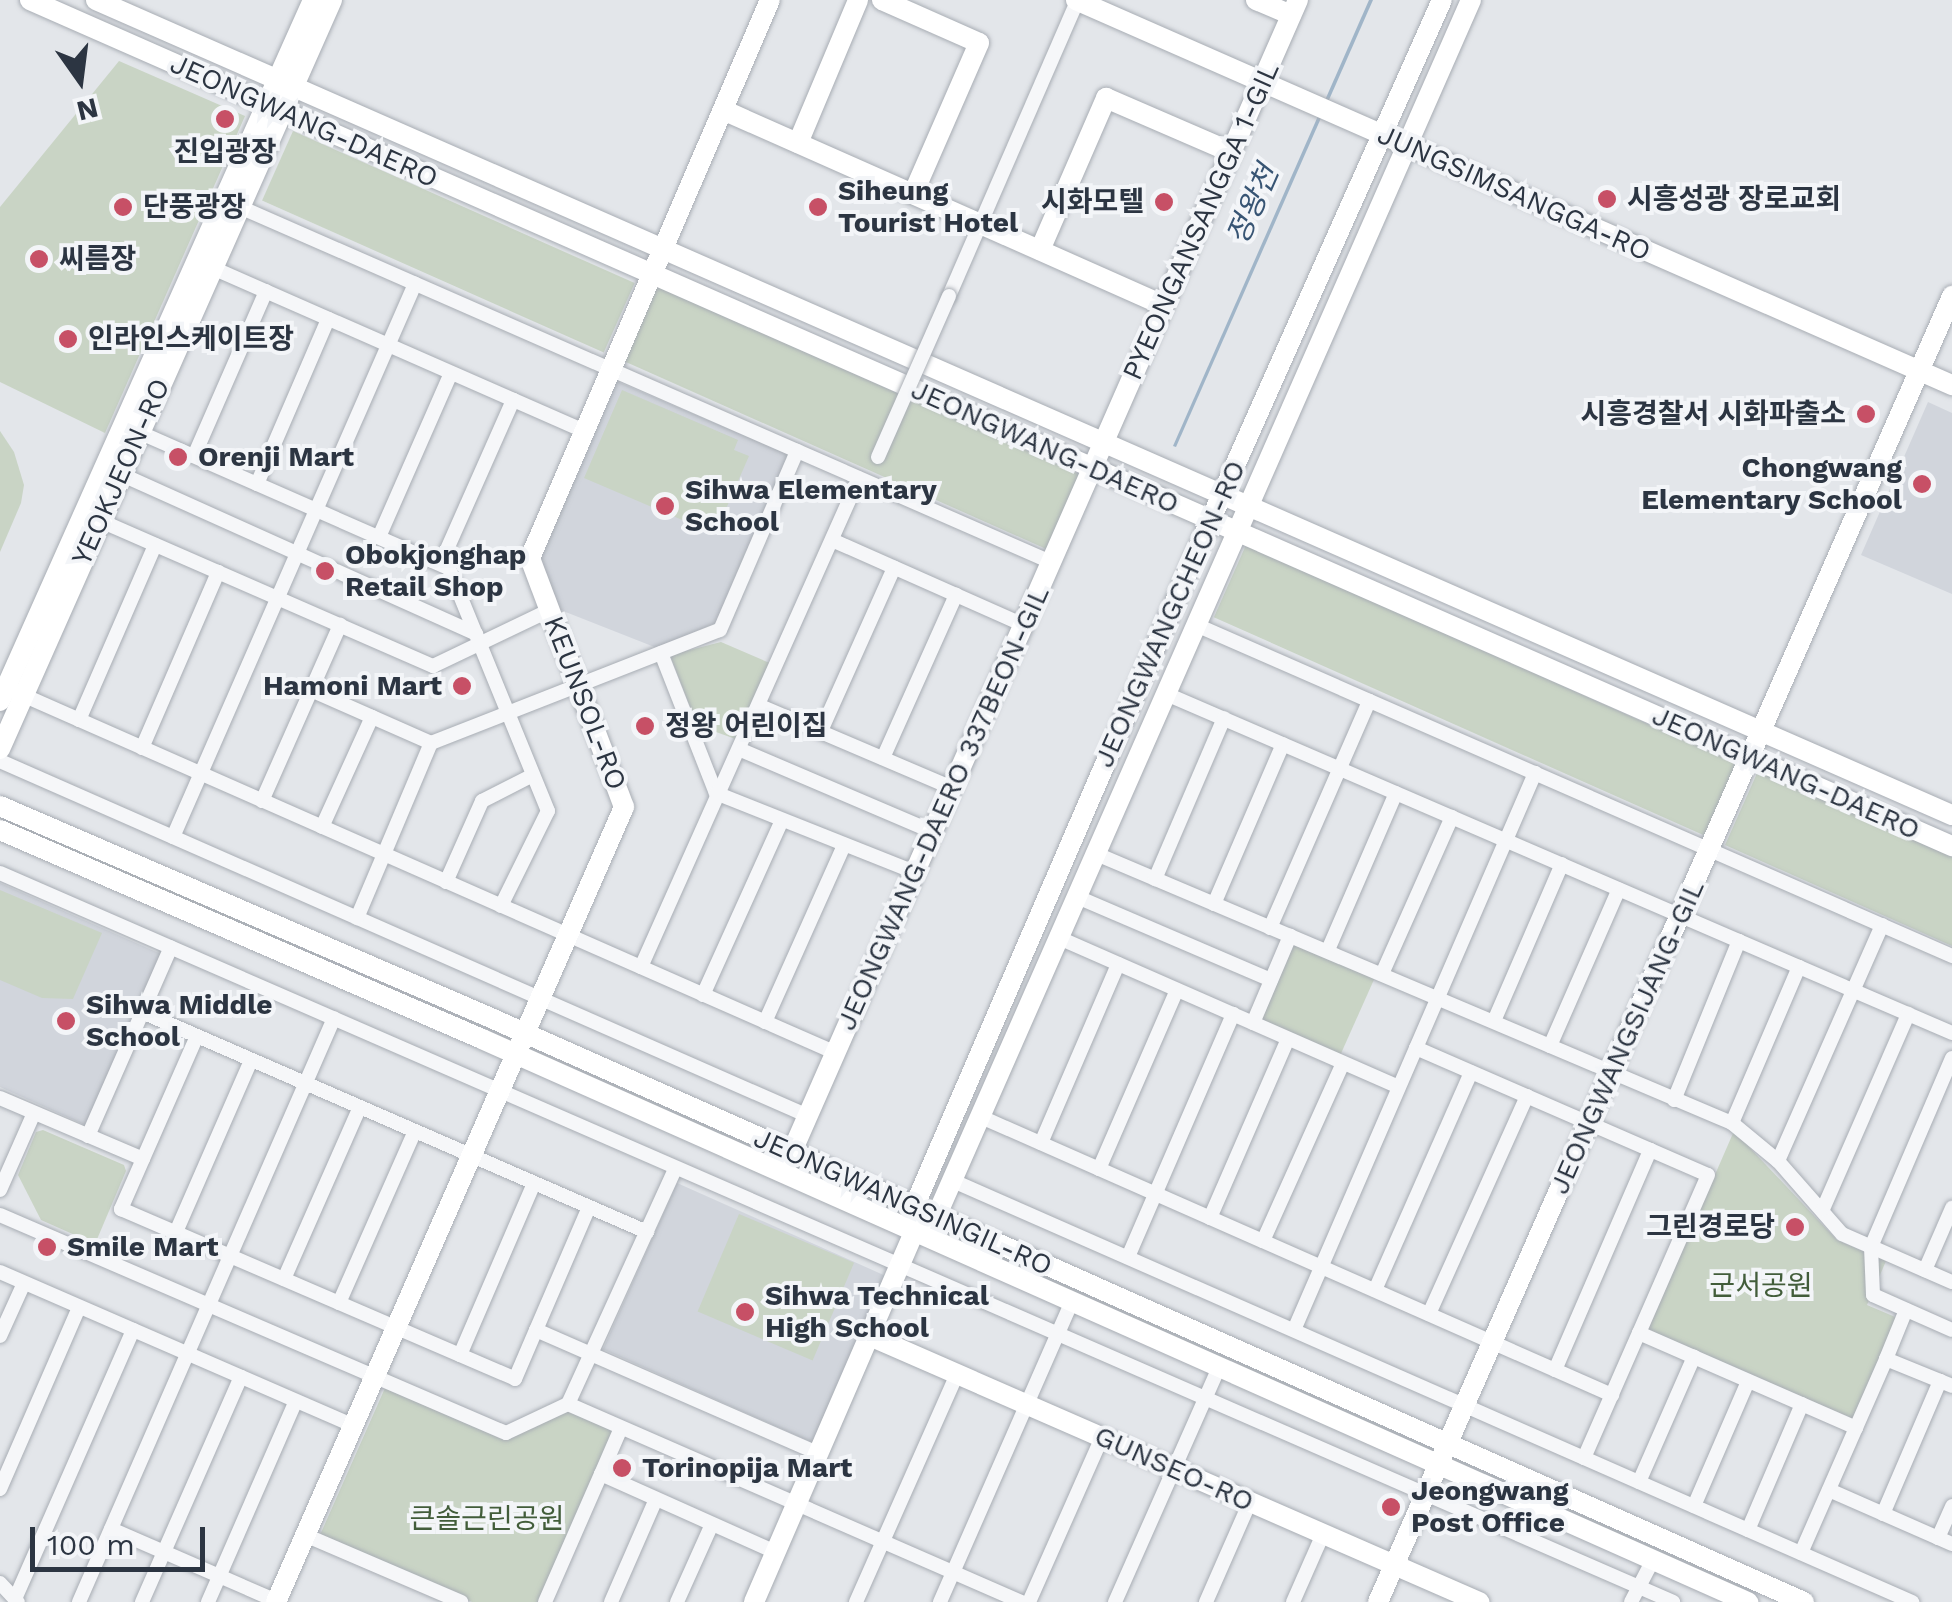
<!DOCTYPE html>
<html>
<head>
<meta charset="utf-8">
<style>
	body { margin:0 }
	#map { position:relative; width:1952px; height:1602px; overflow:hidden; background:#e3e6ea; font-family:"Work Sans","Noto Sans KR",sans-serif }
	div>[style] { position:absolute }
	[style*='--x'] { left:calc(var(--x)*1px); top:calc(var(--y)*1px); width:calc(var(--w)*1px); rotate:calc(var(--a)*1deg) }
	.built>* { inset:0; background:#d1d5dc; transform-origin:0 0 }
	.green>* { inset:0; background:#c9d4c5; transform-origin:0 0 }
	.water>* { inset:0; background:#a0b5c8 }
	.roads { filter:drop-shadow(0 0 2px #a8adb4) drop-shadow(0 0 2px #a8adb4) }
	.street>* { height:14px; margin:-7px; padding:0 7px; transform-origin:7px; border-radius:7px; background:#f6f7f9 }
	.secondary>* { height:20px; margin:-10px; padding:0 10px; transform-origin:10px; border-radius:10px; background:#fff }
	.bridges { filter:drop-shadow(0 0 2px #a8adb4) drop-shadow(0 0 2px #a8adb4) }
	.street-bridge>* { height:14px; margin:-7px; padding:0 7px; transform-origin:7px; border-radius:7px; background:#f6f7f9 }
	.dots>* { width:28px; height:28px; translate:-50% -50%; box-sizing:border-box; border:5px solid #f3f5f8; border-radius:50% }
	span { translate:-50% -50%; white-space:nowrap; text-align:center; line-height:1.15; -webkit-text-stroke:8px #f3f5f8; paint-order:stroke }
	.street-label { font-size:28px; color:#2c3542 }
	.poi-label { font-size:28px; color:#2c3542; font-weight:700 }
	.left { translate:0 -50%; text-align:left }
	.right { translate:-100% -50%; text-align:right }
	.park-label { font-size:28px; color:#425d3a }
	.water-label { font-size:30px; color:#385574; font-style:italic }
	.north { position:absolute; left:30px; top:30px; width:100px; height:100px; -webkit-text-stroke:8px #f3f5f8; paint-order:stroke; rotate:166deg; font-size:28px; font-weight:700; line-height:40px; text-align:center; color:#2c3542 }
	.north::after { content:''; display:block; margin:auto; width:35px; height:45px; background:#2c3542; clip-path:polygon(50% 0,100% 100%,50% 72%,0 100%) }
	.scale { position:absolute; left:30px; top:1527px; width:175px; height:45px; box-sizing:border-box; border:5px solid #2c3542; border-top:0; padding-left:12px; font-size:30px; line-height:35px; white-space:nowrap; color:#2c3542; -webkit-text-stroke:8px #f3f5f8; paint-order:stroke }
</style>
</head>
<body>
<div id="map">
	<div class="built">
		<i style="clip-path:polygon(616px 381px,790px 455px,718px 622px,657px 648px,558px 609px,540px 557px)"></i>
		<i style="clip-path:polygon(1928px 402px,1952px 413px,1952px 594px,1861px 555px)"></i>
		<i style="clip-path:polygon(0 883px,161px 954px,85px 1125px,0 1087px)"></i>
		<i style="left:677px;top:1183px;width:231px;height:182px;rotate:24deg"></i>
	</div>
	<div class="green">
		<i style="clip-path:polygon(119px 61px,245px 116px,105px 433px,0 382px,0 207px)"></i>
		<i style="left:293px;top:131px;width:374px;height:76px;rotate:24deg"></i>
		<i style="left:657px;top:286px;width:465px;height:82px;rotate:24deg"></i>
		<i style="clip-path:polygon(622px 390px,738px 440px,734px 450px,749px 456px,715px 534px,584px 478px)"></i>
		<i style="clip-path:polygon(0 431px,14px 452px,24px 485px,21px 503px,0 552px)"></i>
		<i style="left:1246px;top:545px;width:537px;height:79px;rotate:24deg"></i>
		<i style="clip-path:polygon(721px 642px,772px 664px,738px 740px,697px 725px,670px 655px)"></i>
		<i style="clip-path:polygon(1758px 771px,1952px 857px,1952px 946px,1725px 845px)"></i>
		<i style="clip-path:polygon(0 890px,102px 933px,73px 999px,42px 998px,0 980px)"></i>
		<i style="left:1295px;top:943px;width:87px;height:84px;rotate:24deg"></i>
		<i style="clip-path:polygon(43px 1130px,124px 1165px,126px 1171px,95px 1244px,41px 1220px,18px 1175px,36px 1132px)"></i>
		<i style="clip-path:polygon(1734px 1131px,1837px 1240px,1886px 1261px,1867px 1305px,1907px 1322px,1854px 1419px,1647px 1331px)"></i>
		<i style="left:739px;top:1214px;width:125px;height:106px;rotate:23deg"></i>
		<i style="clip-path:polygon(385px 1388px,504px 1440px,572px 1410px,616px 1429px,542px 1602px,472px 1602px,320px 1535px)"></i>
	</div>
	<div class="water">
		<i style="clip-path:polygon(1369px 0,1373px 0,1176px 447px,1173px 446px)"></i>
	</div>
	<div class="roads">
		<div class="street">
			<i style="--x:233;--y:204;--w:893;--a:23.64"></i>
			<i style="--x:206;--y:265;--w:413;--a:23.7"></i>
			<i style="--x:949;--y:296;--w:323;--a:-66.5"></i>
			<i style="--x:134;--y:430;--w:344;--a:23.7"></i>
			<i style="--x:194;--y:456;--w:180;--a:-66.4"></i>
			<i style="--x:116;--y:472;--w:395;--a:24.2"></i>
			<i style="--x:257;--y:484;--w:180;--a:-66.7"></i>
			<i style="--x:94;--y:518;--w:370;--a:23.6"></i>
			<i style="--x:433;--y:666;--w:130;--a:-25.6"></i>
			<i style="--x:379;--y:537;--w:179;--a:-66.3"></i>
			<i style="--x:832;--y:540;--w:210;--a:23.9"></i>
			<i style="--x:1194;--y:624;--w:828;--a:23.65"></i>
			<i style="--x:661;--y:653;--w:150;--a:68.6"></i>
			<i style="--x:716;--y:793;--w:214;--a:21.7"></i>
			<i style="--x:311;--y:690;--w:131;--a:23.8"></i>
			<i style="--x:431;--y:743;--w:310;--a:-21.4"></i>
			<i style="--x:720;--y:630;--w:195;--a:-66.7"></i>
			<i style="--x:16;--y:692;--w:896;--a:23.76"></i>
			<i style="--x:1164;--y:693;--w:858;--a:23.34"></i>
			<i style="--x:760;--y:706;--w:209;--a:23.1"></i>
			<i style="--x:79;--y:720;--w:191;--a:-66.5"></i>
			<i style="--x:821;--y:731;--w:179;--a:-65.9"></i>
			<i style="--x:142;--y:748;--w:192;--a:-66.6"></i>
			<i style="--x:741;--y:750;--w:209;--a:23.1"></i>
			<i style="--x:883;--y:758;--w:179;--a:-65.9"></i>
			<i style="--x:0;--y:761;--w:883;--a:23.72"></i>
			<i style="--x:262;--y:801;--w:193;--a:-66.1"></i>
			<i style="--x:322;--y:827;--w:121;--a:-65.6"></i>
			<i style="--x:173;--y:837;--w:604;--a:-66.37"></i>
			<i style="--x:1094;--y:853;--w:693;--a:22.94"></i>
			<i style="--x:1732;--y:1123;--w:60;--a:39.6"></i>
			<i style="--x:1778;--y:1161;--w:97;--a:48.8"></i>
			<i style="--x:1842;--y:1234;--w:120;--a:23.6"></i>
			<i style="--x:0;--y:873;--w:1825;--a:23.54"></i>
			<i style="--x:1155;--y:879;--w:175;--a:-66.8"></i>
			<i style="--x:446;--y:882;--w:89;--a:-66"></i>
			<i style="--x:482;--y:801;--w:57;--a:-27"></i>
			<i style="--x:1075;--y:896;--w:213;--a:23.2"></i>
			<i style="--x:1214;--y:904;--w:174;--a:-66.7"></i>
			<i style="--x:501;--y:906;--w:106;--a:-63.7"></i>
			<i style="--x:548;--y:811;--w:275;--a:-112.2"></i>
			<i style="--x:444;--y:556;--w:171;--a:-66.1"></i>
			<i style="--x:357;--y:918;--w:190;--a:-67.1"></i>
			<i style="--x:1270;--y:928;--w:248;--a:-66.4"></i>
			<i style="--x:1057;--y:937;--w:373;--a:23.7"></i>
			<i style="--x:1328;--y:950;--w:171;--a:-66.6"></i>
			<i style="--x:641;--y:967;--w:535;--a:-65.97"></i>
			<i style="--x:1382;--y:974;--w:172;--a:-66"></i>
			<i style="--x:703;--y:995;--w:192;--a:-65.7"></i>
			<i style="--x:142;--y:1012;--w:551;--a:23.54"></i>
			<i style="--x:1494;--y:1021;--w:171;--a:-66.6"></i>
			<i style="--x:765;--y:1022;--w:194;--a:-65.9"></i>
			<i style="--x:1253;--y:1023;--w:95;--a:-67"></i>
			<i style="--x:1550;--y:1046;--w:171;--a:-66.3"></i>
			<i style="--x:1416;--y:1048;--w:300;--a:-66.6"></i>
			<i style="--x:1952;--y:1058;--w:206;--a:113.2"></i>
			<i style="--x:1871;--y:1247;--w:48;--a:87.6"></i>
			<i style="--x:1873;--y:1295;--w:86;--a:23.9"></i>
			<i style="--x:0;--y:1098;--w:155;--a:23.1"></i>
			<i style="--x:143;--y:1159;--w:55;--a:113.7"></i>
			<i style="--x:121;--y:1209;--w:429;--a:23.3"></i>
			<i style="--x:515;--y:1379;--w:53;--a:-66.8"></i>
			<i style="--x:536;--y:1330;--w:308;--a:23.6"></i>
			<i style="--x:1674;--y:1100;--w:172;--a:-67.8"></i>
			<i style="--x:979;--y:1116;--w:692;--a:23.79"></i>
			<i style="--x:1732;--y:1123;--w:170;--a:-66.8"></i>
			<i style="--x:88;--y:1136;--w:206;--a:-66.3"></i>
			<i style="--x:1041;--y:1143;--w:195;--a:-66.7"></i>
			<i style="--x:143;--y:1159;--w:134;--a:-66.3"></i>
			<i style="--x:1778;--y:1161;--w:258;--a:-66.2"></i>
			<i style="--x:1099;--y:1169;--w:195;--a:-66.5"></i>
			<i style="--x:951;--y:1180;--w:1050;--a:23.71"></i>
			<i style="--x:0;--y:1190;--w:84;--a:-66.2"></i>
			<i style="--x:1823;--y:1209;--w:213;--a:-66.4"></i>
			<i style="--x:0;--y:1215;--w:551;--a:23.31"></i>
			<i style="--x:506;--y:1433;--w:68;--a:-25.1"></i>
			<i style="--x:1210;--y:1218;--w:195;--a:-66.5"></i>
			<i style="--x:176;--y:1232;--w:188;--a:-66.4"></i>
			<i style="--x:1263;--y:1241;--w:195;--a:-65.8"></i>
			<i style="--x:1128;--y:1257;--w:265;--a:-66.6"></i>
			<i style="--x:1925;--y:1270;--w:68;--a:-66.5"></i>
			<i style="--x:0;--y:1272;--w:386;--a:23.5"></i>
			<i style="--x:284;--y:1279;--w:188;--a:-66.2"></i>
			<i style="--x:1375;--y:1290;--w:238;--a:-66.2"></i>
			<i style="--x:339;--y:1303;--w:188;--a:-66.2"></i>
			<i style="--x:1429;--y:1314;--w:239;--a:-65.8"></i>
			<i style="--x:536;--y:1330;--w:134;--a:-66.7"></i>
			<i style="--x:1294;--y:1330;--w:307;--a:-66.6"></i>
			<i style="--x:1416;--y:1048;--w:318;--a:23.5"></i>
			<i style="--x:1708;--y:1175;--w:172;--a:113.6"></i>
			<i style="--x:1639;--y:1333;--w:237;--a:23.6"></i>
			<i style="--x:0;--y:1336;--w:58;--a:-65.6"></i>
			<i style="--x:460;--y:1355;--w:187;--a:-66.7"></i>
			<i style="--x:1886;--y:1359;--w:53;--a:-67.8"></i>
			<i style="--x:1555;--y:1370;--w:240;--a:-66.6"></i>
			<i style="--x:568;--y:1404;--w:495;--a:23.6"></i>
			<i style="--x:568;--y:1404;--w:258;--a:-65.5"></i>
			<i style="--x:1584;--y:1458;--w:137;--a:-66.3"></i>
			<i style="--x:601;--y:1474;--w:50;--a:-66.5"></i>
			<i style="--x:1639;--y:1482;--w:137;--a:-66.3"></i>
			<i style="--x:0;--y:1489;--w:198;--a:-66.5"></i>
			<i style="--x:1829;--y:1490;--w:134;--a:23.7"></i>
			<i style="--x:1694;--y:1506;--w:136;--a:-66.6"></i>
			<i style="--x:1883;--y:1514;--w:145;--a:-66.8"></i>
			<i style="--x:111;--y:1529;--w:183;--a:23.5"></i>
			<i style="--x:1748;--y:1530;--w:137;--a:-66.8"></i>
			<i style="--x:305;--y:1535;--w:170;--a:23.2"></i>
			<i style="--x:1938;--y:1538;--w:35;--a:-66"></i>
			<i style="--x:1801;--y:1553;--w:212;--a:-66.3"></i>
			<i style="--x:1886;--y:1359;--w:71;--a:22.2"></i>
			<i style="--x:0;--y:1583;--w:26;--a:47"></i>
			<i style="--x:15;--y:1599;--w:294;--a:-66.3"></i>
			<i style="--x:79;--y:1602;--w:637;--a:-66.41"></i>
			<i style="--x:142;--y:1602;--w:246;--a:-66.3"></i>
			<i style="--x:208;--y:1602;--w:219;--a:-66.4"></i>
			<i style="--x:545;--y:1602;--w:140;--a:-66.4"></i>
			<i style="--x:601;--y:1474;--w:191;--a:24.1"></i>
			<i style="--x:611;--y:1602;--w:112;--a:-66.4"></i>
			<i style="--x:677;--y:1602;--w:85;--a:-65.8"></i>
			<i style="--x:856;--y:1602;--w:249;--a:-66.1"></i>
			<i style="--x:940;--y:1602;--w:328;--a:-66.3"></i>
			<i style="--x:1029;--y:1602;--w:180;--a:-66.1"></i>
			<i style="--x:1115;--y:1602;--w:257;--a:-66.1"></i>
			<i style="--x:1206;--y:1602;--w:109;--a:-66.3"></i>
			<i style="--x:1293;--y:1602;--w:74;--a:-66.2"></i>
			<i style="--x:1631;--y:1602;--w:47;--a:-62.4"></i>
		</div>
		<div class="secondary">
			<i style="--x:30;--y:0;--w:2100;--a:23.76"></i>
			<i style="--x:96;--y:0;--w:2027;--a:23.71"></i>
			<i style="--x:882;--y:0;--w:106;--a:23.9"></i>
			<i style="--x:979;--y:43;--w:165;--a:113.6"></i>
			<i style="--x:1076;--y:0;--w:957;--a:23.73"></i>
			<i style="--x:1256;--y:0;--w:38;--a:23"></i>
			<i style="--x:723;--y:110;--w:482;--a:23.9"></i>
			<i style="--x:798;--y:143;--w:155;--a:-67.2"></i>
			<i style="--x:1040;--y:250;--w:166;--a:-66.5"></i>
			<i style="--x:1106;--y:98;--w:136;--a:23.4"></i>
			<i style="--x:0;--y:701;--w:768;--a:-65.94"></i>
			<i style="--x:0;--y:749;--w:819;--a:-66.09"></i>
			<i style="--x:0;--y:806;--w:535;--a:23.35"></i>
			<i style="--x:491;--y:1018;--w:1437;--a:23.98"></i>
			<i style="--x:0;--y:830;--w:525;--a:23.44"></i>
			<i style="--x:482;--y:1039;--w:1386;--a:23.98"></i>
			<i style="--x:787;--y:1163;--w:1270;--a:-66.28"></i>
			<i style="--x:928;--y:1222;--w:9;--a:-32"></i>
			<i style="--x:936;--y:1217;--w:1329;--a:-66.27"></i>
			<i style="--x:870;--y:1336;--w:665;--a:23.59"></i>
			<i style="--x:276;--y:1602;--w:868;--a:-66.36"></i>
			<i style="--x:624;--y:807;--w:266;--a:-110.7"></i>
			<i style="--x:530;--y:558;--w:607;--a:-66.73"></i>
			<i style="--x:754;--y:1602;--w:403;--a:-66.6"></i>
			<i style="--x:914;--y:1232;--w:25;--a:-90"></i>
			<i style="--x:914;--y:1207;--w:722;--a:-66.67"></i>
			<i style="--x:1200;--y:544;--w:595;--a:-66.02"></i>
			<i style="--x:1378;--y:1602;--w:1427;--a:-66.27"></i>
		</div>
	</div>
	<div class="bridges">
		<div class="street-bridge">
			<i style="--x:878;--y:457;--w:176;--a:-66.2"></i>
		</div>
	</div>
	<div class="dots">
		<i style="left:225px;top:119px;background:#c75066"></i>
		<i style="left:1607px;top:199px;background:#c75066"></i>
		<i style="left:1164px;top:202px;background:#c75066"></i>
		<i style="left:123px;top:207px;background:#c75066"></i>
		<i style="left:818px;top:207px;background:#c75066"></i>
		<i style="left:39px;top:259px;background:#c75066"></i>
		<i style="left:68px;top:339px;background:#c75066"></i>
		<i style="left:1866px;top:414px;background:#c75066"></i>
		<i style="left:178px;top:457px;background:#c75066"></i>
		<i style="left:1922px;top:484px;background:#c75066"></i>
		<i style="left:665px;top:506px;background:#c75066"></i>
		<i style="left:325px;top:571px;background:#c75066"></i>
		<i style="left:462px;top:686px;background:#c75066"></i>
		<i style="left:645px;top:726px;background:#c75066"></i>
		<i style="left:66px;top:1021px;background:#c75066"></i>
		<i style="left:1795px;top:1227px;background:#c75066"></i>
		<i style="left:47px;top:1247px;background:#c75066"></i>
		<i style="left:745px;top:1312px;background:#c75066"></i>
		<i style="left:622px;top:1468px;background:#c75066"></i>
		<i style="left:1391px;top:1507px;background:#c75066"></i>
	</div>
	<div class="street-label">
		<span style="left:304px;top:121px;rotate:24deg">JEONGWANG-DAERO</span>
		<span style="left:1514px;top:193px;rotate:24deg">JUNGSIMSANGGA-RO</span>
		<span style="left:1201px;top:221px;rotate:-66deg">PYEONGANSANGGA 1-GIL</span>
		<span style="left:1045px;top:447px;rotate:24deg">JEONGWANG-DAERO</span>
		<span style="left:121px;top:472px;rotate:-66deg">YEOKJEON-RO</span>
		<span style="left:1170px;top:614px;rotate:-66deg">JEONGWANGCHEON-RO</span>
		<span style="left:585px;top:703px;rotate:69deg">KEUNSOL-RO</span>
		<span style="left:1786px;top:773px;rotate:24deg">JEONGWANG-DAERO</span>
		<span style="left:943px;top:808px;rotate:-66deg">JEONGWANG-DAERO 337BEON-GIL</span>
		<span style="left:1627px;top:1037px;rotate:-66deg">JEONGWANGSIJANG-GIL</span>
		<span style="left:903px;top:1202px;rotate:24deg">JEONGWANGSINGIL-RO</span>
		<span style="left:1174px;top:1469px;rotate:24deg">GUNSEO-RO</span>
	</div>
	<div class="poi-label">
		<span style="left:225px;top:152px">진입광장</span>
		<span class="left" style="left:838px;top:207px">Siheung<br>Tourist Hotel</span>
		<span class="left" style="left:1627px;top:199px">시흥성광 장로교회</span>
		<span class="right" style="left:1144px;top:202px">시화모텔</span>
		<span class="left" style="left:143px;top:207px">단풍광장</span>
		<span class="left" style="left:59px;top:259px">씨름장</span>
		<span class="left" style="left:88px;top:339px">인라인스케이트장</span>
		<span class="right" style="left:1846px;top:414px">시흥경찰서 시화파출소</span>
		<span class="left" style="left:198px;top:457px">Orenji Mart</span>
		<span class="right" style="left:1902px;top:484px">Chongwang<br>Elementary School</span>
		<span class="left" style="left:685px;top:506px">Sihwa Elementary<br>School</span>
		<span class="left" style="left:345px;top:571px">Obokjonghap<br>Retail Shop</span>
		<span class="right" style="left:442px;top:686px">Hamoni Mart</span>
		<span class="left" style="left:665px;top:726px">정왕 어린이집</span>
		<span class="left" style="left:86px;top:1021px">Sihwa Middle<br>School</span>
		<span class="right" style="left:1775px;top:1227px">그린경로당</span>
		<span class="left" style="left:67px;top:1247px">Smile Mart</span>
		<span class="left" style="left:765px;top:1312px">Sihwa Technical<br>High School</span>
		<span class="left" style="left:642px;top:1468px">Torinopija Mart</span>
		<span class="left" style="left:1411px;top:1507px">Jeongwang<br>Post Office</span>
	</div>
	<div class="park-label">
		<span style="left:1761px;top:1286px">군서공원</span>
		<span style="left:487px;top:1519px">큰솔근린공원</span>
	</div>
	<div class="water-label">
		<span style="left:1253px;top:205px;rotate:-66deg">정왕천</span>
	</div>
	<div class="north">N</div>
	<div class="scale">100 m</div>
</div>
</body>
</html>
